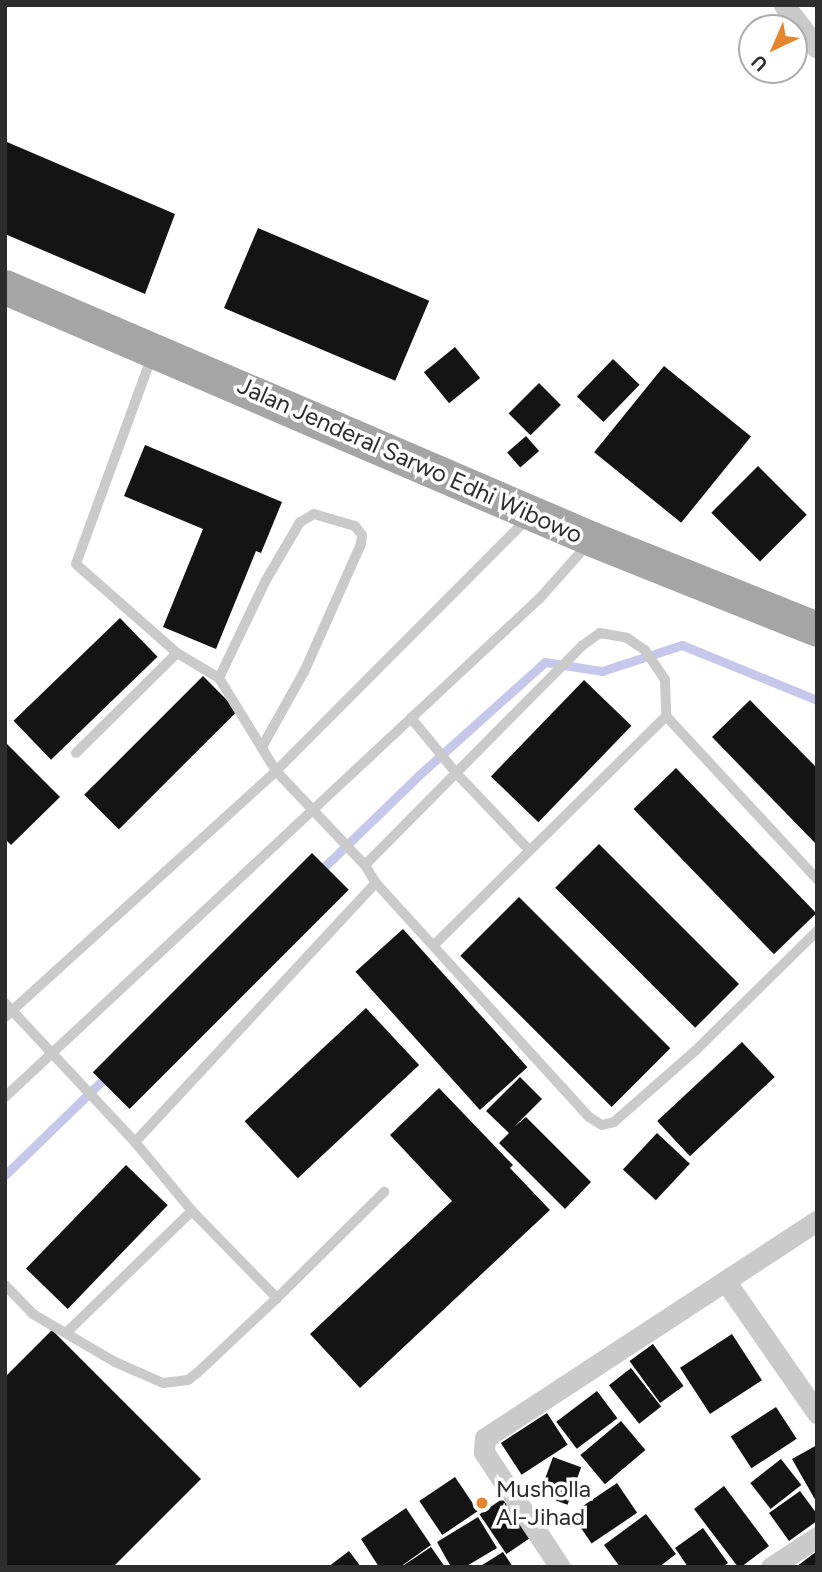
<!DOCTYPE html>
<html>
<head>
<meta charset="utf-8">
<style>
	body { margin:0 }
	#map { position:relative; width:822px; height:1572px; overflow:hidden; background:#fff; font-family:Figtree,sans-serif }
	div>[style] { position:absolute }
	[style*='--x'] { left:calc(var(--x)*1px); top:calc(var(--y)*1px); width:calc(var(--w)*1px); rotate:calc(var(--a)*1deg) }
	.stream>* { height:9px; margin:-4.5px; padding:0 4.5px; transform-origin:4.5px; border-radius:4.5px; background:#c6c8eb }
	.building>* { inset:0; background:#141414; transform-origin:0 0 }
	.service>* { height:10px; margin:-5px; padding:0 5px; transform-origin:5px; border-radius:5px; background:#cacaca }
	.minor>* { height:21px; margin:-10.5px; padding:0 10.5px; transform-origin:10.5px; border-radius:10.5px; background:#cacaca }
	.primary>* { height:35px; margin:-17.5px; padding:0 17.5px; transform-origin:17.5px; border-radius:17.5px; background:#a5a5a5 }
	.dots>* { width:19px; height:19px; translate:-50% -50%; box-sizing:border-box; border:4px solid #fff; border-radius:50% }
	span { translate:-50% -50%; white-space:nowrap; text-align:center; line-height:1.15; -webkit-text-stroke:7px #fff; paint-order:stroke }
	.street-label { font-size:24px; color:#2d2d2d }
	.poi-label { font-size:24px; color:#2d2d2d }
	.left { translate:0 -50%; text-align:left }
	.frame { position:absolute; inset:0; border:7px solid #2d2d2d; pointer-events:none }
	.north { position:absolute; left:738px; top:14px; width:70px; height:70px; box-sizing:border-box; background:#fff; border:2px solid #ababab; border-radius:50%; rotate:224deg; font-size:19px; font-weight:700; line-height:28px; text-align:center; color:#2d2d2d }
	.north::after { content:''; display:block; margin:auto; width:24px; height:32px; background:#e5852e; clip-path:polygon(50% 0,100% 100%,50% 72%,0 100%) }
</style>
</head>
<body>
<div id="map">
	<div class="stream">
		<i style="--x:319;--y:872;--w:139;--a:-44.1"></i>
		<i style="--x:419;--y:775;--w:169;--a:-41.9"></i>
		<i style="--x:545;--y:662;--w:58;--a:9"></i>
		<i style="--x:602;--y:671;--w:84;--a:-18"></i>
		<i style="--x:682;--y:645;--w:146;--a:22.2"></i>
		<i style="--x:5;--y:1175;--w:145;--a:-44.2"></i>
	</div>
	<div class="building">
		<i style="clip-path:polygon(7px 142px,175px 214px,145px 294px,5px 234px)"></i>
		<i style="left:258px;top:228px;width:186px;height:87px;rotate:23deg"></i>
		<i style="left:455px;top:347px;width:40px;height:40px;rotate:51deg"></i>
		<i style="left:613px;top:359px;width:37px;height:52px;rotate:44deg"></i>
		<i style="left:664px;top:366px;width:112px;height:111px;rotate:39deg"></i>
		<i style="left:539px;top:383px;width:31px;height:43px;rotate:45deg"></i>
		<i style="left:526px;top:436px;width:20px;height:25px;rotate:49deg"></i>
		<i style="clip-path:polygon(145px 445px,282px 502px,261px 553px,256px 551px,216px 649px,163px 627px,203px 529px,124px 496px)"></i>
		<i style="left:758px;top:466px;width:69px;height:66px;rotate:45deg"></i>
		<i style="left:120px;top:618px;width:54px;height:148px;rotate:46deg"></i>
		<i style="left:203px;top:676px;width:49px;height:168px;rotate:45deg"></i>
		<i style="left:584px;top:680px;width:66px;height:134px;rotate:44deg"></i>
		<i style="clip-path:polygon(750px 700px,817px 768px,817px 845px,712px 737px)"></i>
		<i style="clip-path:polygon(5px 742px,60px 797px,11px 845px,5px 839px)"></i>
		<i style="left:676px;top:768px;width:202px;height:59px;rotate:46deg"></i>
		<i style="left:599px;top:844px;width:198px;height:62px;rotate:45deg"></i>
		<i style="left:312px;top:853px;width:52px;height:310px;rotate:45deg"></i>
		<i style="left:519px;top:897px;width:214px;height:83px;rotate:45deg"></i>
		<i style="left:403px;top:929px;width:186px;height:64px;rotate:48deg"></i>
		<i style="left:366px;top:1008px;width:78px;height:166px;rotate:47deg"></i>
		<i style="left:742px;top:1042px;width:48px;height:116px;rotate:47deg"></i>
		<i style="clip-path:polygon(520px 1077px,542px 1099px,514px 1127px,526px 1117px,591px 1182px,565px 1209px,499px 1143px,509px 1133px,486px 1111px)"></i>
		<i style="clip-path:polygon(439px 1088px,513px 1165px,510px 1168px,550px 1210px,360px 1388px,310px 1334px,452px 1201px,390px 1135px)"></i>
		<i style="left:657px;top:1133px;width:45px;height:50px;rotate:43deg"></i>
		<i style="left:126px;top:1165px;width:58px;height:144px;rotate:44deg"></i>
		<i style="clip-path:polygon(52px 1330px,201px 1479px,113px 1567px,5px 1567px,5px 1377px)"></i>
		<i style="left:732px;top:1334px;width:55px;height:62px;rotate:57deg"></i>
		<i style="left:653px;top:1344px;width:52px;height:29px;rotate:54deg"></i>
		<i style="left:631px;top:1368px;width:49px;height:28px;rotate:52deg"></i>
		<i style="left:597px;top:1391px;width:34px;height:51px;rotate:53deg"></i>
		<i style="left:776px;top:1407px;width:38px;height:54px;rotate:57deg"></i>
		<i style="left:547px;top:1413px;width:38px;height:55px;rotate:57deg"></i>
		<i style="left:621px;top:1421px;width:38px;height:53px;rotate:50deg"></i>
		<i style="clip-path:polygon(817px 1445px,817px 1503px,792px 1459px)"></i>
		<i style="left:553px;top:1457px;width:30px;height:40px;rotate:20deg"></i>
		<i style="left:781px;top:1459px;width:33px;height:39px;rotate:52deg"></i>
		<i style="left:455px;top:1477px;width:41px;height:43px;rotate:56deg"></i>
		<i style="left:617px;top:1483px;width:36px;height:55px;rotate:56deg"></i>
		<i style="clip-path:polygon(724px 1486px,769px 1546px,741px 1567px,738px 1567px,694px 1509px)"></i>
		<i style="clip-path:polygon(800px 1491px,817px 1514px,817px 1521px,789px 1541px,769px 1513px)"></i>
		<i style="left:511px;top:1493px;width:48px;height:38px;rotate:56deg"></i>
		<i style="clip-path:polygon(406px 1508px,431px 1545px,400px 1567px,379px 1567px,361px 1539px)"></i>
		<i style="clip-path:polygon(646px 1514px,676px 1554px,659px 1567px,620px 1567px,604px 1545px)"></i>
		<i style="clip-path:polygon(478px 1517px,497px 1548px,465px 1567px,451px 1567px,437px 1542px)"></i>
		<i style="clip-path:polygon(703px 1528px,728px 1563px,722px 1567px,688px 1567px,675px 1548px)"></i>
		<i style="clip-path:polygon(431px 1547px,445px 1567px,401px 1567px)"></i>
		<i style="clip-path:polygon(349px 1551px,361px 1567px,328px 1567px)"></i>
		<i style="clip-path:polygon(817px 1551px,817px 1567px,796px 1567px)"></i>
		<i style="clip-path:polygon(503px 1552px,513px 1567px,479px 1567px)"></i>
	</div>
	<div class="service">
		<i style="--x:152;--y:356;--w:221;--a:110.1"></i>
		<i style="--x:76;--y:564;--w:135;--a:41.4"></i>
		<i style="--x:177;--y:653;--w:49;--a:30.8"></i>
		<i style="--x:411;--y:718;--w:72;--a:50.6"></i>
		<i style="--x:457;--y:774;--w:105;--a:46.5"></i>
		<i style="--x:262;--y:747;--w:86;--a:-60.8"></i>
		<i style="--x:304;--y:672;--w:140;--a:-66"></i>
		<i style="--x:361;--y:544;--w:9;--a:-84"></i>
		<i style="--x:362;--y:535;--w:11;--a:-128"></i>
		<i style="--x:355;--y:526;--w:43;--a:-163.7"></i>
		<i style="--x:314;--y:514;--w:16;--a:150"></i>
		<i style="--x:300;--y:522;--w:69;--a:120.3"></i>
		<i style="--x:265;--y:582;--w:106;--a:115.6"></i>
		<i style="--x:219;--y:678;--w:109;--a:58.5"></i>
		<i style="--x:276;--y:771;--w:129;--a:46.6"></i>
		<i style="--x:365;--y:865;--w:21;--a:59"></i>
		<i style="--x:376;--y:883;--w:316;--a:47.7"></i>
		<i style="--x:589;--y:1117;--w:15;--a:32"></i>
		<i style="--x:602;--y:1125;--w:12;--a:-14"></i>
		<i style="--x:614;--y:1122;--w:108;--a:-41.2"></i>
		<i style="--x:695;--y:1051;--w:171;--a:-44.5"></i>
		<i style="--x:76;--y:753;--w:142;--a:-44.7"></i>
		<i style="--x:365;--y:865;--w:310;--a:-45.3"></i>
		<i style="--x:583;--y:645;--w:21;--a:-35"></i>
		<i style="--x:600;--y:633;--w:27;--a:10"></i>
		<i style="--x:627;--y:638;--w:22;--a:34"></i>
		<i style="--x:645;--y:650;--w:36;--a:56"></i>
		<i style="--x:665;--y:680;--w:36;--a:88"></i>
		<i style="--x:666;--y:716;--w:222;--a:47.2"></i>
		<i style="--x:434;--y:945;--w:326;--a:-44.6"></i>
		<i style="--x:5;--y:1003;--w:190;--a:46.9"></i>
		<i style="--x:135;--y:1142;--w:89;--a:50.4"></i>
		<i style="--x:192;--y:1211;--w:122;--a:45.7"></i>
		<i style="--x:277;--y:1298;--w:110;--a:136.8"></i>
		<i style="--x:197;--y:1373;--w:11;--a:142"></i>
		<i style="--x:188;--y:1380;--w:25;--a:173"></i>
		<i style="--x:163;--y:1383;--w:52;--a:-156.4"></i>
		<i style="--x:115;--y:1362;--w:95;--a:-149.7"></i>
		<i style="--x:33;--y:1314;--w:40;--a:-134"></i>
		<i style="--x:5;--y:1017;--w:366;--a:-42.2"></i>
		<i style="--x:276;--y:771;--w:359;--a:-45.1"></i>
		<i style="--x:5;--y:1097;--w:732;--a:-43.01"></i>
		<i style="--x:540;--y:598;--w:72;--a:-48.4"></i>
		<i style="--x:135;--y:1142;--w:354;--a:-47.1"></i>
		<i style="--x:277;--y:1298;--w:151;--a:-44.7"></i>
		<i style="--x:66;--y:1333;--w:175;--a:-44.1"></i>
	</div>
	<div class="minor">
		<i style="--x:784;--y:5;--w:54;--a:52.5"></i>
		<i style="--x:726;--y:1282;--w:160;--a:55.2"></i>
		<i style="--x:560;--y:1567;--w:138;--a:-123.5"></i>
		<i style="--x:484;--y:1452;--w:14;--a:-86"></i>
		<i style="--x:485;--y:1438;--w:397;--a:-33.2"></i>
		<i style="--x:771;--y:1567;--w:55;--a:-33.1"></i>
	</div>
	<div class="primary">
		<i style="--x:5;--y:287;--w:639;--a:23.23"></i>
		<i style="--x:592;--y:539;--w:242;--a:21.8"></i>
	</div>
	<div class="dots">
		<i style="left:482px;top:1503px;background:#e5852e"></i>
	</div>
	<div class="street-label">
		<span style="left:410px;top:460px;rotate:24deg">Jalan Jenderal Sarwo Edhi Wibowo</span>
	</div>
	<div class="poi-label">
		<span class="left" style="left:496px;top:1503px">Musholla<br>Al-Jihad</span>
	</div>
	<div class="frame"></div>
	<div class="north">U</div>
</div>
</body>
</html>
